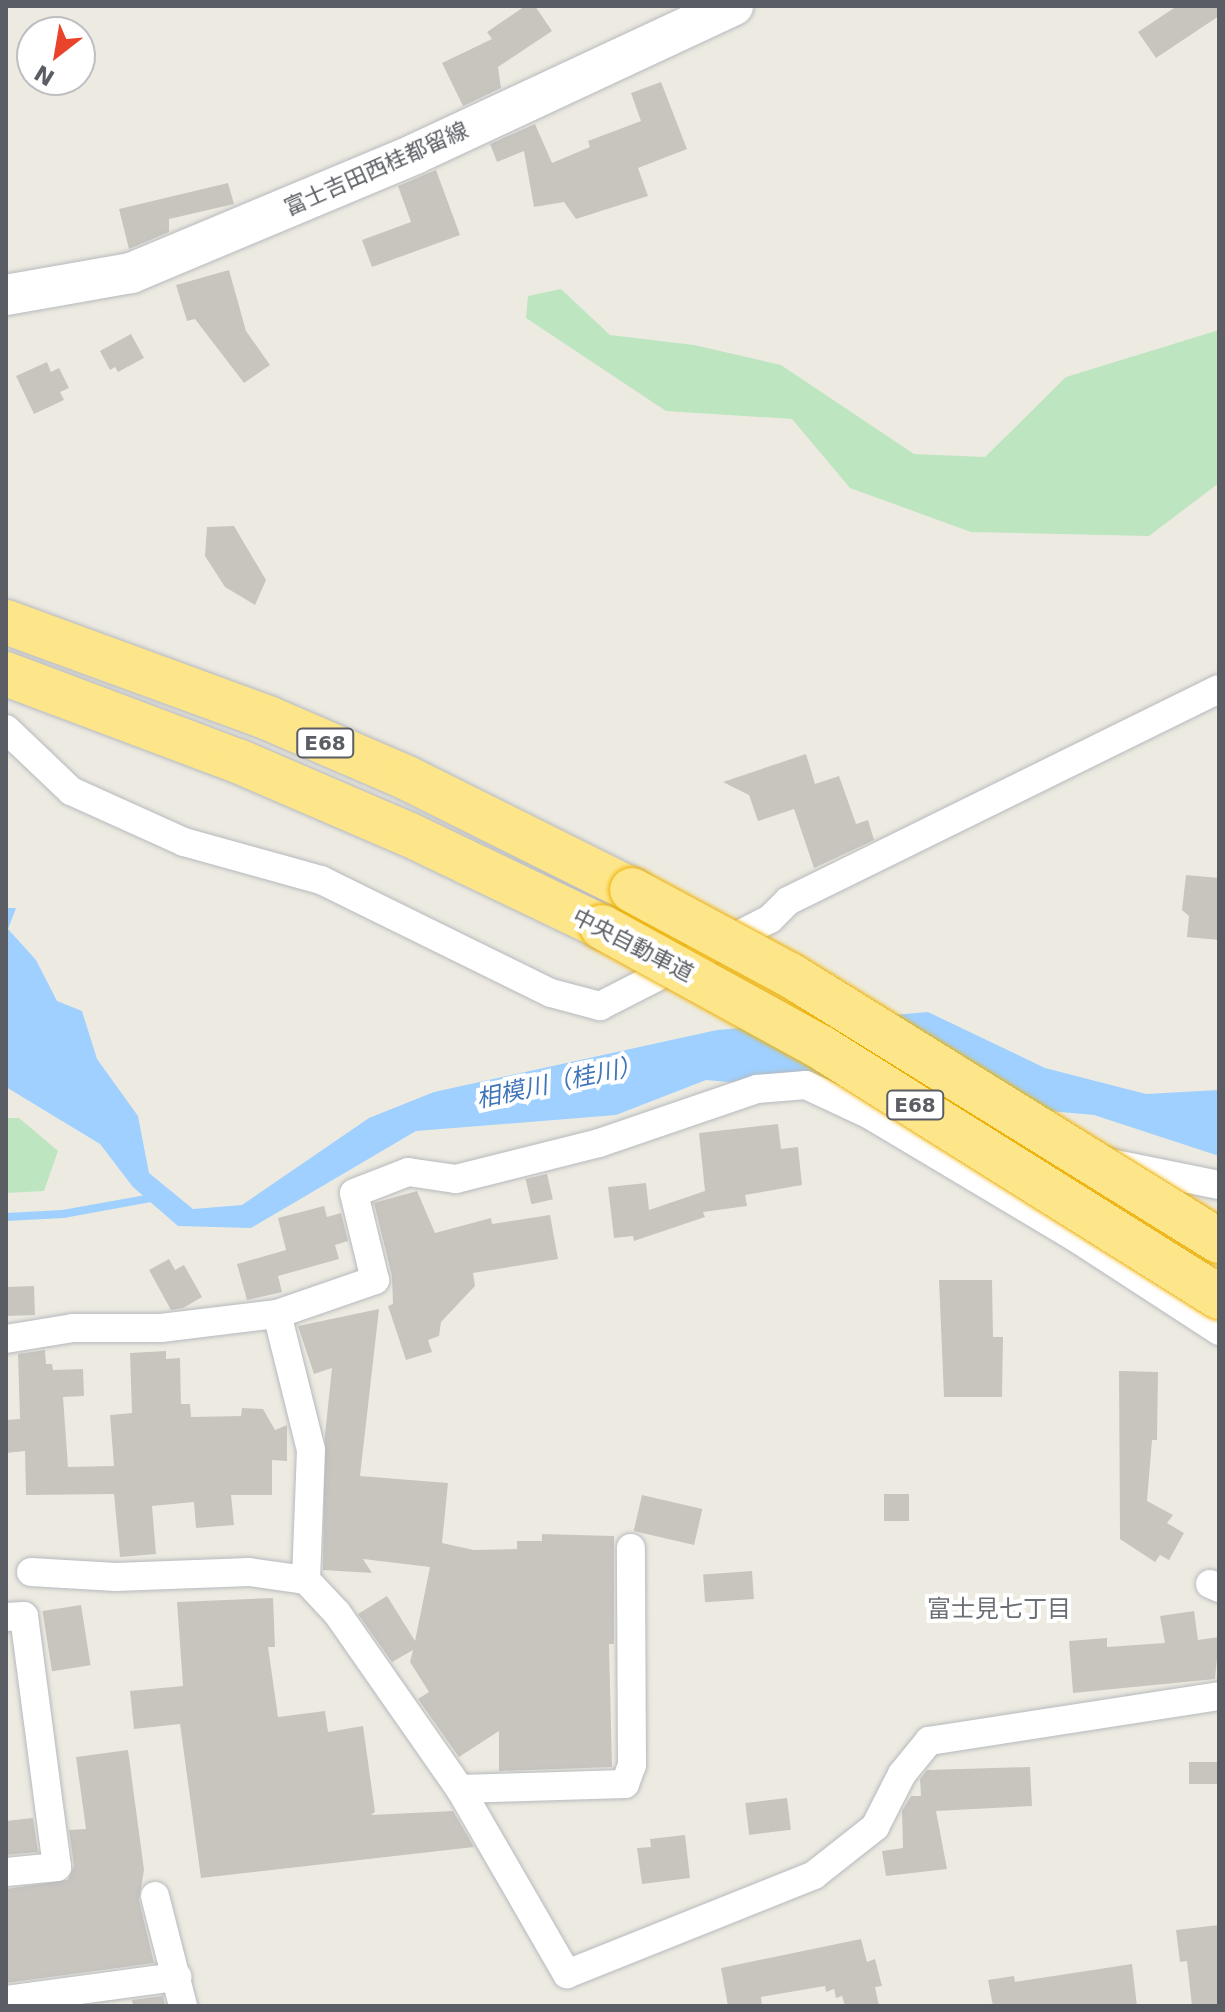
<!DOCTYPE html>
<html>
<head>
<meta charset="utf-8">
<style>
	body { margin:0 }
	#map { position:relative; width:1225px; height:2012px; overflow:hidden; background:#edebe1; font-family:"DejaVu Sans","Noto Sans JP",sans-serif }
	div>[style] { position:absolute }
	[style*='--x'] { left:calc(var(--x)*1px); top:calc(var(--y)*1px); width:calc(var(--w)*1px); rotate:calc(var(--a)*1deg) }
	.green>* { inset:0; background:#bde5c0 }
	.water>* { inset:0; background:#9fd0ff }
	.stream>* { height:8px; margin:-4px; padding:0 4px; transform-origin:4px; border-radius:4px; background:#9fd0ff }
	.building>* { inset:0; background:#c8c5bf; transform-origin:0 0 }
	.roads { filter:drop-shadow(0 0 2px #b7b9be) drop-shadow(0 0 2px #b7b9be) }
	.minor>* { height:28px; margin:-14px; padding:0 14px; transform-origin:14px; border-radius:14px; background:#fff }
	.secondary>* { height:40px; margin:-20px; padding:0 20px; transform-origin:20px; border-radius:20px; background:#fff }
	.motorway>* { height:44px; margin:-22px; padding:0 22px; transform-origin:22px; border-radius:22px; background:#fde689 }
	.bridges { filter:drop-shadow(0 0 2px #eeb000) drop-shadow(0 0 2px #eeb000) }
	.motorway-bridge>* { height:44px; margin:-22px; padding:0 22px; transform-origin:22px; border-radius:22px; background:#fde689 }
	span { translate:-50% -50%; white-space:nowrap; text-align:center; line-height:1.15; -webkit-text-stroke:8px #fff; paint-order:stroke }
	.shield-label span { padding:2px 6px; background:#fff; border:2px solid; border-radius:6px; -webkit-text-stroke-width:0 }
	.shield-label { font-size:20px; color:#5a5d63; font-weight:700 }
	.street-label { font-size:22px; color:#5a5d63 }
	.water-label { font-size:24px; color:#4075ba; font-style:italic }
	.neighbourhood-label { font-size:24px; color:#6b6f75 }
	.frame { position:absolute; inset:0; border:8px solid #5a5d63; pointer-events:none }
	.north { position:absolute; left:16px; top:16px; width:80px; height:80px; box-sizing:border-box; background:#fff; border:2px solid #bdbec1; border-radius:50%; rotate:211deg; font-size:22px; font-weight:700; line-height:32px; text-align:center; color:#5a5d63 }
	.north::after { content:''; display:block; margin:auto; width:28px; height:36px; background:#e9442b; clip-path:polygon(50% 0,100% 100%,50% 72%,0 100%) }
</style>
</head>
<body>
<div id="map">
	<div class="green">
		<i style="clip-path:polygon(561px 289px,610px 335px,694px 345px,781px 365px,914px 454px,985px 457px,1066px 377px,1219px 330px,1219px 483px,1149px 536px,971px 532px,850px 488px,792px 419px,666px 411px,526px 318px,528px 296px)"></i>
		<i style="clip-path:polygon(6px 1118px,19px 1118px,58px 1151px,44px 1191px,6px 1193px)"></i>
	</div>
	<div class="water">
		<i style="clip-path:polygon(6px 908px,16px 908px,8px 929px,36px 960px,57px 1001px,82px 1011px,97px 1059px,138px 1116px,149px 1173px,193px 1209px,242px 1205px,369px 1118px,434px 1092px,717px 1030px,928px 1012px,1045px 1068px,1146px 1094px,1219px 1090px,1219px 1156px,1094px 1115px,706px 1080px,616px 1115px,416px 1131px,251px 1228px,178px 1226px,133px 1187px,100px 1144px,6px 1087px)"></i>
	</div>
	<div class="stream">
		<i style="--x:6;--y:1217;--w:57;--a:-3"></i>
		<i style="--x:63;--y:1214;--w:96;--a:-10.3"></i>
	</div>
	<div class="building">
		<i style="clip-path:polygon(525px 6px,535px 6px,552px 31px,498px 67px,501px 88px,463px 106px,442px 63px,492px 39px,487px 32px)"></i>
		<i style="clip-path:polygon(1177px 6px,1219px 6px,1219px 16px,1156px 58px,1138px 32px)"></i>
		<i style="clip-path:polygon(661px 82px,687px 149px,638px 168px,648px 196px,576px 219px,564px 202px,534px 207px,524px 151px,497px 162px,490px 144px,535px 124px,552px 163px,590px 147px,588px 141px,641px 121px,631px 93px)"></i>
		<i style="clip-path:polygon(436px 170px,460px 235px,372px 267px,362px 240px,411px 222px,398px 186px)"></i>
		<i style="clip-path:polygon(228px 183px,234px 204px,169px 219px,169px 232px,129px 249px,119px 209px)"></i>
		<i style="clip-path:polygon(229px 270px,246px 331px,270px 365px,244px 383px,195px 319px,187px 321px,176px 285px)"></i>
		<i style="clip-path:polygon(131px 334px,144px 358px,118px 372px,115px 367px,110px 370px,100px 351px)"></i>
		<i style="clip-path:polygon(47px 362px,51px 372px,59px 368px,69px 388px,60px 392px,64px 400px,34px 414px,16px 376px)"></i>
		<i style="clip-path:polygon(234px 526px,266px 580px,255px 605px,225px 587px,205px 556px,207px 527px)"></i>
		<i style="clip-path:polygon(806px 754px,815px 784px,839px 776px,856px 824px,868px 820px,874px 840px,814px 868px,794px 809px,758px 821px,749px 795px,723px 782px)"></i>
		<i style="clip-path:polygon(1186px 875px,1219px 878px,1219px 940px,1187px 937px,1189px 916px,1182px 910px)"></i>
		<i style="clip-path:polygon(778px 1124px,781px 1149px,798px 1147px,802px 1185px,745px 1195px,747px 1206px,703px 1212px,705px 1217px,634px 1241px,633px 1236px,614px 1238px,608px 1187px,646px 1183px,649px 1210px,705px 1191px,699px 1133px)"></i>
		<i style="left:547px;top:1174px;width:26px;height:22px;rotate:77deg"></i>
		<i style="clip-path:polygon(417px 1191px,435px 1233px,491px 1218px,492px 1224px,550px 1215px,558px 1259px,473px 1273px,475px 1286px,441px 1322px,439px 1336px,428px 1340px,432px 1352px,406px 1360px,388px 1306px,393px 1304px,392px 1276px,374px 1203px)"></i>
		<i style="clip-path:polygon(324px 1206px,327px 1217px,341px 1213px,348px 1241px,335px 1245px,339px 1259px,278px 1276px,282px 1292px,247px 1300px,237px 1264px,286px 1250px,278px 1218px)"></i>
		<i style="clip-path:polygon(169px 1259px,175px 1270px,184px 1265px,202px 1297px,183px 1308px,171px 1310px,149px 1270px)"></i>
		<i style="clip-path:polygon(939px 1280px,992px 1280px,993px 1337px,1003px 1337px,1002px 1397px,944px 1397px)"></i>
		<i style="left:34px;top:1286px;width:29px;height:28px;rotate:88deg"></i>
		<i style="clip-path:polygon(379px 1309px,360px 1476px,448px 1483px,442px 1543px,474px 1550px,517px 1549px,517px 1541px,542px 1541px,542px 1534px,614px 1536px,614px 1644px,609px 1644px,612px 1767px,499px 1771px,499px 1731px,459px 1757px,418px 1699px,429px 1692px,410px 1662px,413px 1650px,392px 1662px,358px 1614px,387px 1596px,415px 1641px,430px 1567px,363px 1559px,372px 1573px,323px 1570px,325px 1435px,332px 1368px,314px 1374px,298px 1326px)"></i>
		<i style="clip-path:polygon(45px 1350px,46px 1364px,52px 1364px,53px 1370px,83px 1369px,84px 1396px,63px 1397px,68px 1467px,114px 1466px,110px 1415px,132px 1413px,130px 1353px,166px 1351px,166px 1359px,180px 1358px,181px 1404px,190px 1404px,191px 1417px,241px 1416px,242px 1408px,263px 1409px,275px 1430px,287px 1425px,287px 1461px,272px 1460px,272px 1495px,231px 1495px,234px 1525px,196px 1528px,194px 1502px,152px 1506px,156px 1554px,120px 1557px,114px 1494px,26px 1495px,25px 1451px,6px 1453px,6px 1420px,20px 1419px,18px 1354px)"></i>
		<i style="clip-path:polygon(1119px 1371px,1158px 1372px,1157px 1440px,1152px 1440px,1147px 1501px,1173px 1515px,1167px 1523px,1184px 1533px,1169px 1560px,1160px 1555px,1155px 1562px,1120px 1539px)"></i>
		<i style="left:884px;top:1494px;width:25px;height:27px"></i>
		<i style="left:642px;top:1495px;width:62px;height:37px;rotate:13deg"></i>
		<i style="left:752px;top:1571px;width:28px;height:49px;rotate:86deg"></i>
		<i style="clip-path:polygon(273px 1598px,275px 1647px,268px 1647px,278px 1717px,325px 1711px,328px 1732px,363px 1726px,375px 1812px,371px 1815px,453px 1811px,474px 1847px,201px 1878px,180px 1724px,134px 1729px,130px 1691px,183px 1686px,177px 1602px)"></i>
		<i style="left:81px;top:1605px;width:61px;height:39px;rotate:81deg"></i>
		<i style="clip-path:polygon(1194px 1611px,1198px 1640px,1219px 1637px,1215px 1679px,1073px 1693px,1069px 1641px,1107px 1638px,1107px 1647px,1165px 1643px,1160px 1616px)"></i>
		<i style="clip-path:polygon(128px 1750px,144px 1870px,139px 1900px,154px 1963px,6px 1983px,6px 1889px,68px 1880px,74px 1866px,69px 1830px,86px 1829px,76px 1757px)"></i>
		<i style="left:1219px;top:1762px;width:22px;height:30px;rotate:90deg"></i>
		<i style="clip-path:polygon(1030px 1767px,1032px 1806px,936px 1811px,947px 1869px,886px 1876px,882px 1851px,903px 1848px,902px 1811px,911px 1796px,921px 1796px,920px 1779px,927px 1770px)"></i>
		<i style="left:787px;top:1798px;width:32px;height:42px;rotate:83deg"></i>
		<i style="clip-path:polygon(33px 1818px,38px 1852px,6px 1855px,6px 1821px)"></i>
		<i style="clip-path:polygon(685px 1835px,690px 1878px,642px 1884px,637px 1848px,651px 1847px,650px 1839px)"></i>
		<i style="clip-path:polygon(1219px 1925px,1219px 2006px,1192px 2006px,1187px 1961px,1180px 1962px,1176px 1930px)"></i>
		<i style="clip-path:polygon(861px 1939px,867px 1962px,875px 1959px,882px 1986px,875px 1987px,879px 2006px,845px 2006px,842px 1996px,836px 1998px,834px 1989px,826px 1992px,825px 1986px,761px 1997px,762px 2006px,728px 2006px,721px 1968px)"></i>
		<i style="clip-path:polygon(1132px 1964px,1137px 2006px,993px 2006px,988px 1980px,1014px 1976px,1015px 1982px)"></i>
		<i style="clip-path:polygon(163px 1996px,165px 2006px,133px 2006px,132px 2000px)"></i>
	</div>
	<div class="roads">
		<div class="minor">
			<i style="--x:6;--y:729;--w:90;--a:43.6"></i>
			<i style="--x:71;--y:791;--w:124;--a:24.3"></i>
			<i style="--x:184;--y:842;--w:142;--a:15.5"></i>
			<i style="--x:321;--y:880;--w:256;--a:26.2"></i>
			<i style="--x:551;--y:993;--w:51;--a:14.9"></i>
			<i style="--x:600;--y:1006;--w:191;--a:-27.1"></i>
			<i style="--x:770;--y:919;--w:25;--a:-45"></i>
			<i style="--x:788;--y:901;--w:480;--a:-26.2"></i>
			<i style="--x:1110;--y:1163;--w:111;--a:11.4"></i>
			<i style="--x:6;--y:1339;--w:68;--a:-9.3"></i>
			<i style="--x:73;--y:1328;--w:88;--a:0"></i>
			<i style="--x:161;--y:1328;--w:117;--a:-6.9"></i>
			<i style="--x:31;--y:1572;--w:85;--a:3.4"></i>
			<i style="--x:116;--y:1577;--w:133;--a:-2.2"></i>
			<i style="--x:249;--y:1572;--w:58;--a:8"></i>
			<i style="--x:306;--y:1580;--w:45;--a:46.8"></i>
			<i style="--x:337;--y:1613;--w:215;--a:55.1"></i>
			<i style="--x:460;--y:1789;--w:214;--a:60"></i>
			<i style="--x:567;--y:1974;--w:266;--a:-21.8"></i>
			<i style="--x:814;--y:1875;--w:78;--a:-38.2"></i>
			<i style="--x:875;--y:1827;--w:59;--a:-63"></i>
			<i style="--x:902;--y:1774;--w:43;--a:-50.7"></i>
			<i style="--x:929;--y:1741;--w:293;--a:-8.8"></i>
			<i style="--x:306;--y:1580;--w:130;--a:-87.8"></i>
			<i style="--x:311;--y:1450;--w:140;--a:-104"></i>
			<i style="--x:277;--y:1314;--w:104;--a:-19.1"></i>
			<i style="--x:375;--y:1280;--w:89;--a:-103.6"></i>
			<i style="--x:354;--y:1193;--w:58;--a:-21.3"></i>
			<i style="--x:408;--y:1172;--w:49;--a:8.3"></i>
			<i style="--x:456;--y:1179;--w:147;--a:-14.1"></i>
			<i style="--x:599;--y:1143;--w:167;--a:-18.9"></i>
			<i style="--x:757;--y:1089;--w:49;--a:-4.7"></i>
			<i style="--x:806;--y:1085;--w:68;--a:25.1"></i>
			<i style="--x:868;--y:1114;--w:242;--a:30.8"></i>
			<i style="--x:1076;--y:1238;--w:171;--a:33"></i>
			<i style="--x:1210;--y:1584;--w:10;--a:24"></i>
			<i style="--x:6;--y:1617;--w:18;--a:-3"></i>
			<i style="--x:24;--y:1616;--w:253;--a:82.5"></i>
			<i style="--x:57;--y:1867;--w:51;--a:174.4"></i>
			<i style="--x:460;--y:1789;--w:165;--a:-1.7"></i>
			<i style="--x:625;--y:1784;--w:20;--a:-70"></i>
			<i style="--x:632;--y:1765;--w:217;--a:-90.3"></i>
			<i style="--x:155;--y:1896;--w:114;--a:75.7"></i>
			<i style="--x:6;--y:2000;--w:173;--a:-7.7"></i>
		</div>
		<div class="secondary">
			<i style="--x:6;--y:295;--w:127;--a:-10"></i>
			<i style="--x:131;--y:273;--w:308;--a:-22.7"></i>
			<i style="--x:415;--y:154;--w:351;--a:-25"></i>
		</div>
		<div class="motorway">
			<i style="--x:6;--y:622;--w:279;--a:20.1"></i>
			<i style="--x:268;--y:718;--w:151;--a:23.3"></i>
			<i style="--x:407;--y:778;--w:251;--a:26.5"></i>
			<i style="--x:6;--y:674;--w:248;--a:20.6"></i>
			<i style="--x:238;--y:761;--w:187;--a:23.3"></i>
			<i style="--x:410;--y:835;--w:213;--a:25.6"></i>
		</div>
	</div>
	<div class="bridges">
		<div class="motorway-bridge">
			<i style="--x:632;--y:890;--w:179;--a:28.3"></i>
			<i style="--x:790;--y:975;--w:505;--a:31.8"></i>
			<i style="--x:602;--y:927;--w:251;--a:28.8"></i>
			<i style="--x:822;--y:1048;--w:469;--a:32.1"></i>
		</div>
	</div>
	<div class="shield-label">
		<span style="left:325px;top:743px">E68</span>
		<span style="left:915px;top:1105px">E68</span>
	</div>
	<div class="street-label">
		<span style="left:376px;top:169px;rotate:-24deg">富士吉田西桂都留線</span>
		<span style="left:633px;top:945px;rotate:27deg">中央自動車道</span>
	</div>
	<div class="water-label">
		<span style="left:559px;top:1083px;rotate:-12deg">相模川（桂川）</span>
	</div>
	<div class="neighbourhood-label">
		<span style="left:999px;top:1610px">富士見七丁目</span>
	</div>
	<div class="frame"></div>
	<div class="north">N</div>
</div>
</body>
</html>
